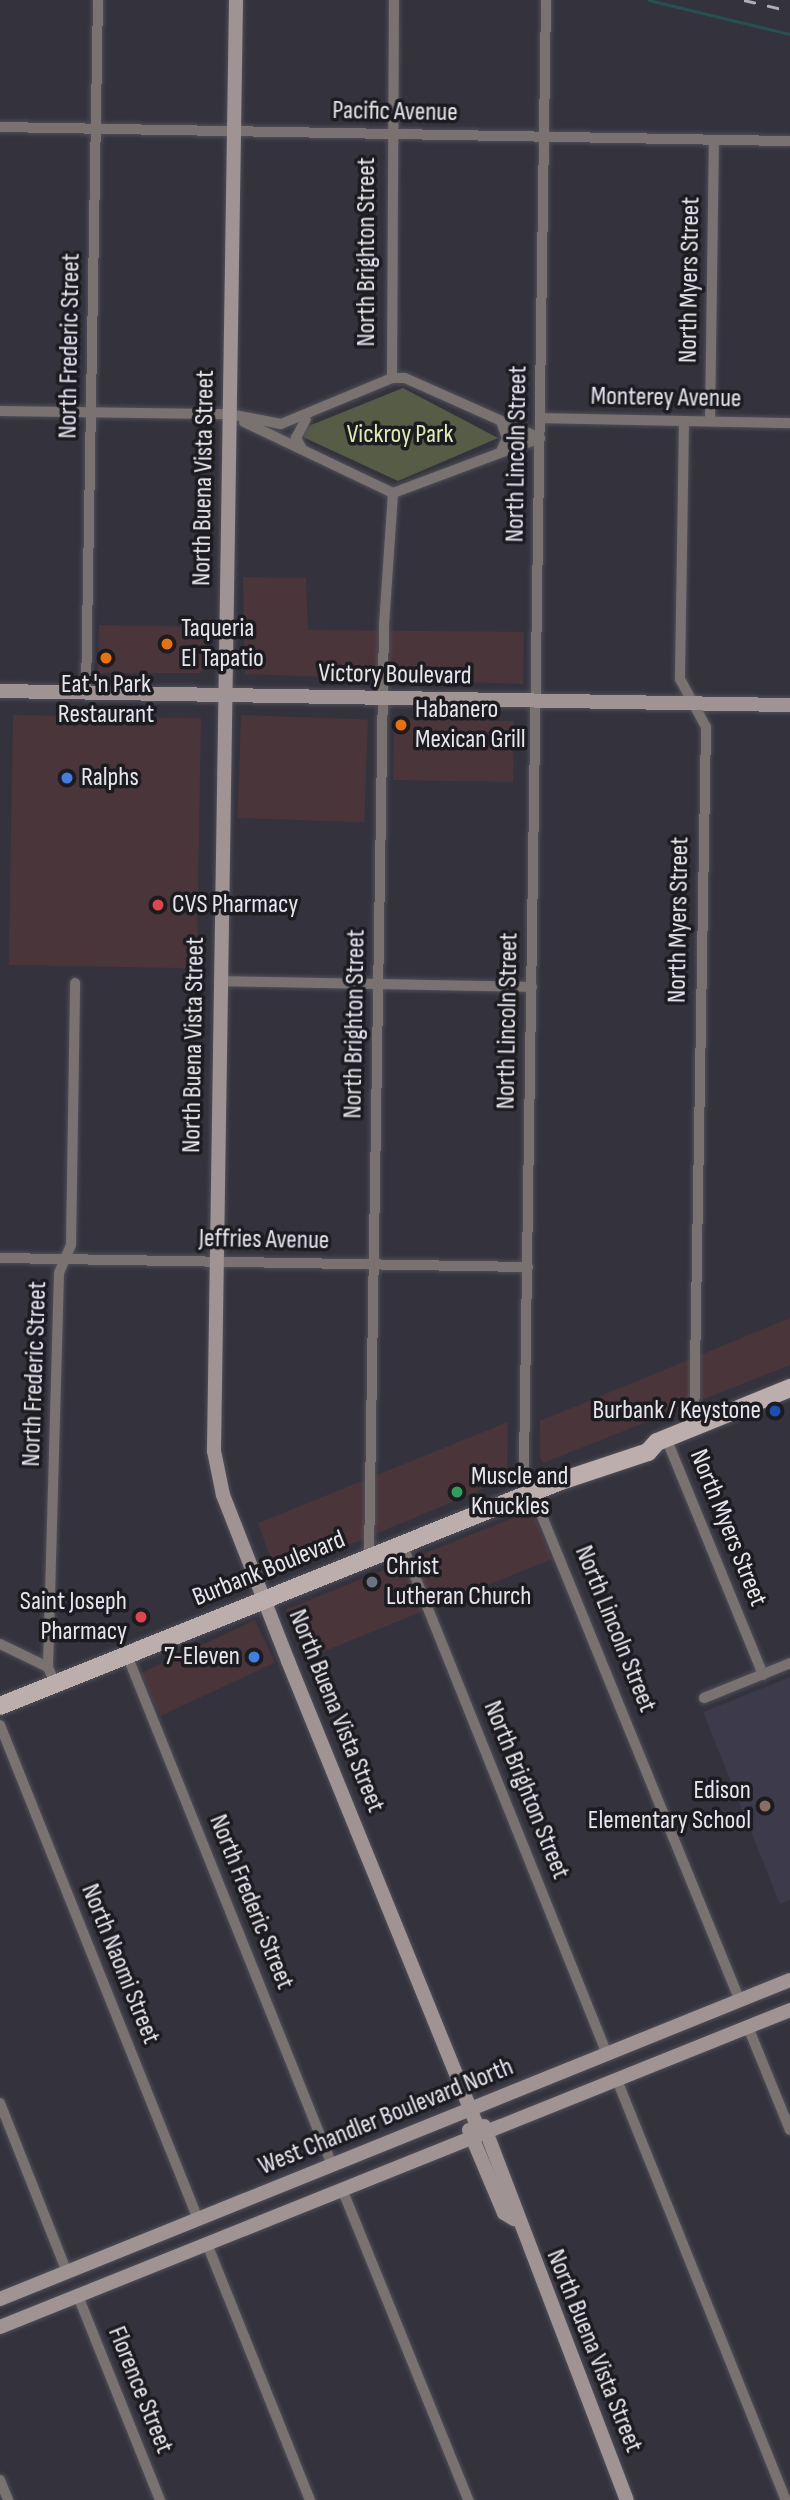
<!DOCTYPE html>
<html>
<head>
<meta charset="utf-8">
<style>
	body { margin:0 }
	#map { position:relative; width:790px; height:2500px; overflow:hidden; background:#34333d; font-family:"Sofia Sans Condensed",sans-serif }
	div>[style] { position:absolute }
	[style*='--x'] { left:calc(var(--x)*1px); top:calc(var(--y)*1px); width:calc(var(--w)*1px); rotate:calc(var(--a)*1deg) }
	.commercial>* { inset:0; background:#4a353a; transform-origin:0 0 }
	.built>* { inset:0; background:#3c3a4b }
	.green>* { inset:0; background:#565c46 }
	.stream>* { height:2.5px; margin:-1.25px; padding:0 1.25px; transform-origin:1.25px; border-radius:1.25px; background:#275053 }
	.roads { filter:drop-shadow(0 0 2px #504f59) drop-shadow(0 0 2px #504f59) }
	.street>* { height:10px; margin:-5px; padding:0 5px; transform-origin:5px; border-radius:5px; background:#797271 }
	.secondary>* { height:14px; margin:-7px; padding:0 7px; transform-origin:7px; border-radius:7px; background:#9f9493 }
	.primary>* { height:18px; margin:-9px; padding:0 9px; transform-origin:9px; border-radius:9px; background:#bcaead }
	.rail>* { height:2.5px; margin-top:-1.25px; transform-origin:0; background:repeating-linear-gradient(90deg,#afaeb6 0 12px,transparent 0 24px) }
	.dots>* { width:19px; height:19px; translate:-50% -50%; box-sizing:border-box; border:4px solid #1c1b20; border-radius:50% }
	span { translate:-50% -50%; white-space:nowrap; text-align:center; line-height:1.15; -webkit-text-stroke:7px #1c1b20; paint-order:stroke }
	.street-label { font-size:26px; color:#e6e5ec }
	.park-label { font-size:26px; color:#ddecb3 }
	.poi-label { font-size:26px; color:#e6e5ec }
	.left { translate:0 -50%; text-align:left }
	.right { translate:-100% -50%; text-align:right }
</style>
</head>
<body>
<div id="map">
	<div class="commercial">
		<i style="clip-path:polygon(243px 577px,306px 578px,308px 630px,524px 632px,523px 684px,245px 674px)"></i>
		<i style="clip-path:polygon(99px 625px,206px 627px,207px 666px,200px 673px,98px 673px)"></i>
		<i style="left:13px;top:715px;width:188px;height:250px;rotate:1deg"></i>
		<i style="left:241px;top:715px;width:127px;height:103px;rotate:2deg"></i>
		<i style="left:394px;top:719px;width:120px;height:61px;rotate:1deg"></i>
		<i style="clip-path:polygon(790px 1318px,790px 1365px,543px 1463px,540px 1457px,540px 1421px)"></i>
		<i style="clip-path:polygon(508px 1422px,507px 1479px,277px 1575px,258px 1523px)"></i>
		<i style="left:532px;top:1510px;width:53px;height:265px;rotate:68deg"></i>
		<i style="left:255px;top:1620px;width:47px;height:126px;rotate:65deg"></i>
	</div>
	<div class="built">
		<i style="clip-path:polygon(790px 1677px,790px 1900px,780px 1904px,703px 1712px)"></i>
	</div>
	<div class="green">
		<i style="clip-path:polygon(403px 388px,498px 438px,398px 481px,303px 437px,306px 427px)"></i>
	</div>
	<div class="stream">
		<i style="--x:649;--y:0;--w:145;--a:13.6"></i>
	</div>
	<div class="roads">
		<div class="street">
			<i style="--x:546;--y:0;--w:1472;--a:90.86"></i>
			<i style="--x:524;--y:1472;--w:571;--a:67.79"></i>
			<i style="--x:0;--y:127;--w:790;--a:1.02"></i>
			<i style="--x:392;--y:378;--w:378;--a:-89.7"></i>
			<i style="--x:0;--y:411;--w:229;--a:0.8"></i>
			<i style="--x:229;--y:414;--w:53;--a:10.9"></i>
			<i style="--x:281;--y:424;--w:120;--a:-22.5"></i>
			<i style="--x:392;--y:378;--w:13;--a:0"></i>
			<i style="--x:405;--y:378;--w:148;--a:24"></i>
			<i style="--x:541;--y:418;--w:249;--a:1.2"></i>
			<i style="--x:684;--y:421;--w:258;--a:90.9"></i>
			<i style="--x:680;--y:679;--w:55;--a:61.6"></i>
			<i style="--x:706;--y:727;--w:700;--a:90.98"></i>
			<i style="--x:710;--y:421;--w:280;--a:-89.2"></i>
			<i style="--x:244;--y:422;--w:165;--a:25.5"></i>
			<i style="--x:393;--y:493;--w:157;--a:-20.5"></i>
			<i style="--x:302;--y:449;--w:13;--a:-119"></i>
			<i style="--x:296;--y:438;--w:21;--a:-62"></i>
			<i style="--x:501;--y:451;--w:14;--a:-65"></i>
			<i style="--x:507;--y:438;--w:15;--a:-110"></i>
			<i style="--x:86;--y:693;--w:693;--a:-89.01"></i>
			<i style="--x:219;--y:981;--w:313;--a:1.1"></i>
			<i style="--x:0;--y:1258;--w:528;--a:0.98"></i>
			<i style="--x:666;--y:1438;--w:256;--a:67.7"></i>
			<i style="--x:402;--y:1544;--w:550;--a:68.1"></i>
			<i style="--x:369;--y:1557;--w:932;--a:-89.08"></i>
			<i style="--x:384;--y:625;--w:132;--a:-86.1"></i>
			<i style="--x:0;--y:1644;--w:53;--a:25.6"></i>
			<i style="--x:127;--y:1655;--w:550;--a:68.1"></i>
			<i style="--x:55;--y:1683;--w:17;--a:-114"></i>
			<i style="--x:48;--y:1667;--w:394;--a:-88.4"></i>
			<i style="--x:59;--y:1273;--w:30;--a:-67"></i>
			<i style="--x:71;--y:1245;--w:262;--a:-89.1"></i>
			<i style="--x:704;--y:1698;--w:93;--a:-22.1"></i>
			<i style="--x:0;--y:1725;--w:532;--a:68.16"></i>
			<i style="--x:748;--y:2027;--w:111;--a:67.8"></i>
			<i style="--x:617;--y:2080;--w:453;--a:68.1"></i>
			<i style="--x:0;--y:2103;--w:182;--a:68.4"></i>
			<i style="--x:342;--y:2189;--w:336;--a:67.9"></i>
			<i style="--x:207;--y:2244;--w:276;--a:68.1"></i>
			<i style="--x:78;--y:2296;--w:220;--a:68.1"></i>
			<i style="--x:0;--y:2480;--w:22;--a:68"></i>
		</div>
		<div class="secondary">
			<i style="--x:236;--y:0;--w:1451;--a:90.87"></i>
			<i style="--x:214;--y:1451;--w:45;--a:78.4"></i>
			<i style="--x:223;--y:1495;--w:178;--a:68.6"></i>
			<i style="--x:288;--y:1661;--w:504;--a:67.86"></i>
			<i style="--x:478;--y:2128;--w:10;--a:29"></i>
			<i style="--x:0;--y:691;--w:790;--a:1.02"></i>
			<i style="--x:484;--y:2126;--w:400;--a:69.1"></i>
			<i style="--x:469;--y:2130;--w:90;--a:67.1"></i>
			<i style="--x:504;--y:2213;--w:12;--a:31"></i>
			<i style="--x:0;--y:2299;--w:852;--a:-21.99"></i>
			<i style="--x:0;--y:2327;--w:851;--a:-21.86"></i>
		</div>
		<div class="primary">
			<i style="--x:0;--y:1706;--w:601;--a:-21.87"></i>
			<i style="--x:558;--y:1482;--w:95;--a:-18.4"></i>
			<i style="--x:648;--y:1452;--w:13;--a:-48"></i>
			<i style="--x:657;--y:1442;--w:144;--a:-22.1"></i>
		</div>
	</div>
	<div class="rail">
		<i style="--x:744;--y:0;--w:47;--a:13.4"></i>
	</div>
	<div class="dots">
		<i style="left:167px;top:644px;background:#e8710a"></i>
		<i style="left:106px;top:658px;background:#e8710a"></i>
		<i style="left:401px;top:725px;background:#e8710a"></i>
		<i style="left:67px;top:778px;background:#3f7fe0"></i>
		<i style="left:158px;top:905px;background:#e0444e"></i>
		<i style="left:775px;top:1411px;background:#1a4fb4"></i>
		<i style="left:457px;top:1492px;background:#2e9e5b"></i>
		<i style="left:372px;top:1582px;background:#6b7280"></i>
		<i style="left:141px;top:1617px;background:#e0444e"></i>
		<i style="left:254px;top:1657px;background:#3f7fe0"></i>
		<i style="left:765px;top:1806px;background:#8d6e63"></i>
	</div>
	<div class="street-label">
		<span style="left:395px;top:112px;rotate:1deg">Pacific Avenue</span>
		<span style="left:367px;top:252px;rotate:-90deg">North Brighton Street</span>
		<span style="left:690px;top:280px;rotate:-89deg">North Myers Street</span>
		<span style="left:70px;top:346px;rotate:-89deg">North Frederic Street</span>
		<span style="left:666px;top:398px;rotate:1deg">Monterey Avenue</span>
		<span style="left:517px;top:454px;rotate:-89deg">North Lincoln Street</span>
		<span style="left:204px;top:478px;rotate:-89deg">North Buena Vista Street</span>
		<span style="left:395px;top:675px;rotate:1deg">Victory Boulevard</span>
		<span style="left:679px;top:920px;rotate:-89deg">North Myers Street</span>
		<span style="left:508px;top:1021px;rotate:-89deg">North Lincoln Street</span>
		<span style="left:355px;top:1024px;rotate:-89deg">North Brighton Street</span>
		<span style="left:194px;top:1045px;rotate:-89deg">North Buena Vista Street</span>
		<span style="left:264px;top:1240px;rotate:1deg">Jeffries Avenue</span>
		<span style="left:35px;top:1374px;rotate:-88deg">North Frederic Street</span>
		<span style="left:728px;top:1528px;rotate:68deg">North Myers Street</span>
		<span style="left:269px;top:1569px;rotate:-22deg">Burbank Boulevard</span>
		<span style="left:615px;top:1629px;rotate:68deg">North Lincoln Street</span>
		<span style="left:336px;top:1711px;rotate:68deg">North Buena Vista Street</span>
		<span style="left:526px;top:1790px;rotate:68deg">North Brighton Street</span>
		<span style="left:251px;top:1902px;rotate:68deg">North Frederic Street</span>
		<span style="left:120px;top:1964px;rotate:68deg">North Naomi Street</span>
		<span style="left:386px;top:2117px;rotate:-22deg">West Chandler Boulevard North</span>
		<span style="left:594px;top:2351px;rotate:68deg">North Buena Vista Street</span>
		<span style="left:140px;top:2390px;rotate:68deg">Florence Street</span>
	</div>
	<div class="park-label">
		<span style="left:400px;top:435px">Vickroy Park</span>
	</div>
	<div class="poi-label">
		<span class="left" style="left:181px;top:644px">Taqueria<br>El Tapatio</span>
		<span style="left:106px;top:700px">Eat 'n Park<br>Restaurant</span>
		<span class="left" style="left:415px;top:725px">Habanero<br>Mexican Grill</span>
		<span class="left" style="left:81px;top:778px">Ralphs</span>
		<span class="left" style="left:172px;top:905px">CVS Pharmacy</span>
		<span class="right" style="left:761px;top:1411px">Burbank / Keystone</span>
		<span class="left" style="left:471px;top:1492px">Muscle and<br>Knuckles</span>
		<span class="left" style="left:386px;top:1582px">Christ<br>Lutheran Church</span>
		<span class="right" style="left:127px;top:1617px">Saint Joseph<br>Pharmacy</span>
		<span class="right" style="left:240px;top:1657px">7-Eleven</span>
		<span class="right" style="left:751px;top:1806px">Edison<br>Elementary School</span>
	</div>
</div>
</body>
</html>
